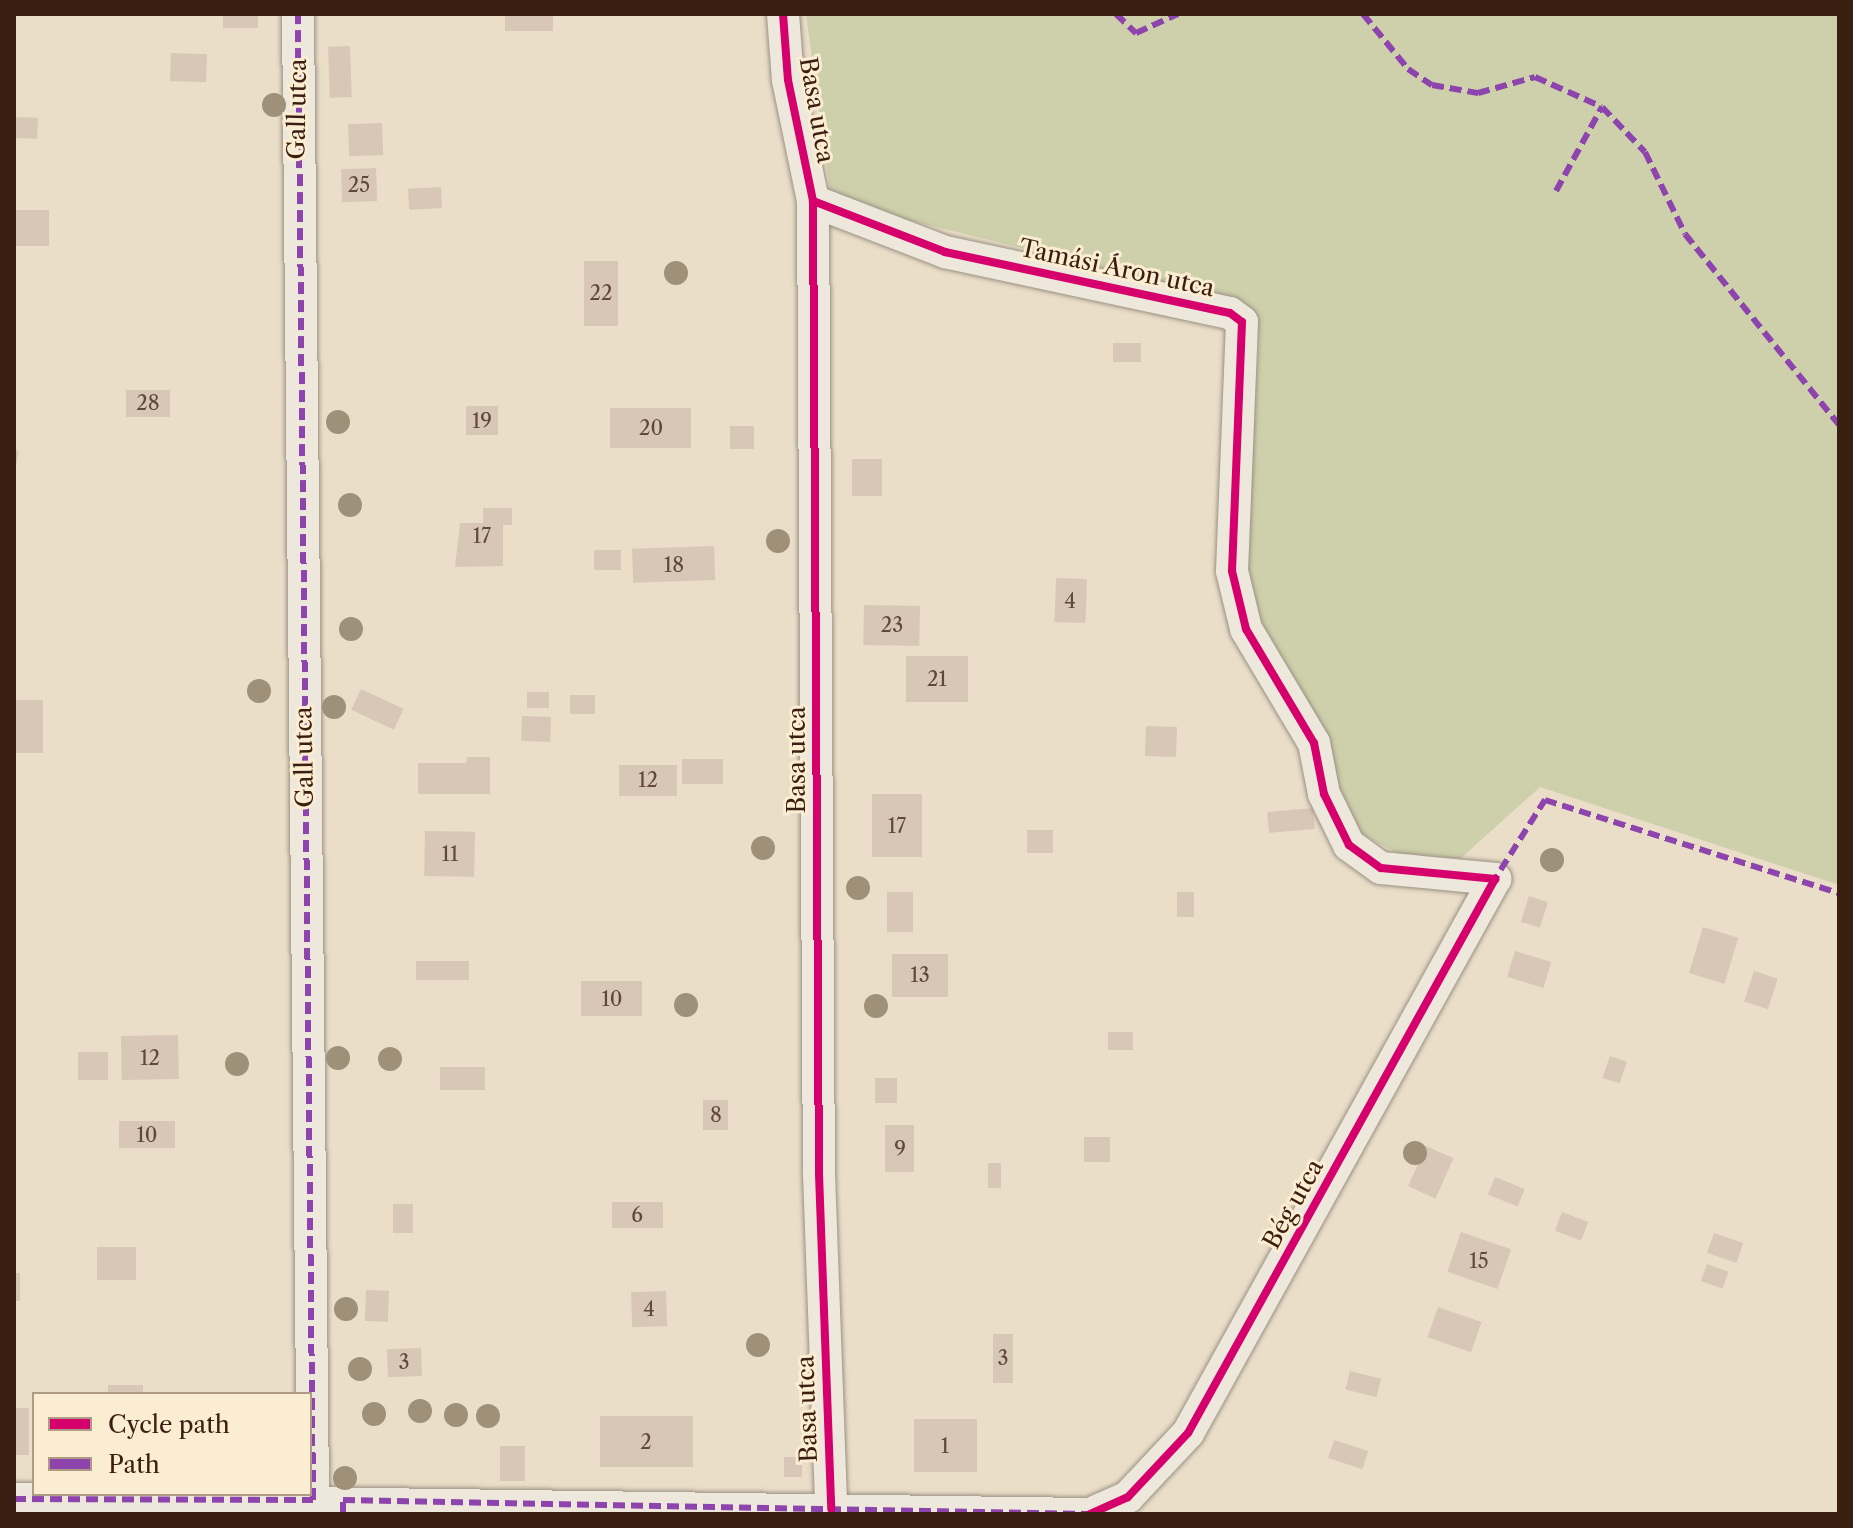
<!DOCTYPE html>
<html>
<head>
<meta charset="utf-8">
<style>
	body { margin:0 }
	#map { position:relative; width:1853px; height:1528px; overflow:hidden; background:#eadec8; font-family:"Libre Caslon Text",serif }
	div>[style] { position:absolute }
	[style*='--x'] { left:calc(var(--x)*1px); top:calc(var(--y)*1px); width:calc(var(--w)*1px); rotate:calc(var(--a)*1deg) }
	.green>* { inset:0; background:#ced0ab }
	.building>* { inset:0; background:#d8c7b6; transform-origin:0 0 }
	.roads { filter:drop-shadow(0 0 2px #9b9183) drop-shadow(0 0 2px #9b9183) }
	.street>* { height:32px; margin:-16px; padding:0 16px; transform-origin:16px; border-radius:16px; background:#ede7dc }
	.quiet>* { height:6px; margin-top:-3px; transform-origin:0; background:repeating-linear-gradient(90deg,#8e44ad 0 12px,transparent 0 18px) }
	.cycleway>* { height:8px; margin:-4px; padding:0 4px; transform-origin:4px; border-radius:4px; background:#d6006c }
	.trees>* { width:24px; height:24px; margin:-12px; border-radius:50%; background:#9e9079 }
	span { translate:-50% -50%; white-space:nowrap; text-align:center; line-height:1.15; -webkit-text-stroke:6px #fbedd2; paint-order:stroke }
	.number-label { font-size:20px; color:#62483b }
	.number-label span { -webkit-text-stroke-width:0 }
	.street-label { font-size:24px; color:#3b1e12 }
	.frame { position:absolute; inset:0; border:16px solid #3b1e12; pointer-events:none }
	.legend { position:absolute; left:32px; top:1392px; width:280px; height:104px; box-sizing:border-box; background:#fbedd2; border:2px solid #ae9a85; margin:0; padding:10px 14px; list-style:none; font-size:24px; color:#3b1e12 }
	.legend li { display:flex; align-items:center; gap:16px; height:40px }
	.legend b { width:40px; border:2px solid #ae9a85 }
</style>
</head>
<body>
<div id="map">
	<div class="green">
		<i style="clip-path:polygon(806px 14px,1839px 14px,1839px 885px,1540px 787px,1460px 859px,1399px 854px,1360px 833px,1281px 686px,1241px 573px,1259px 339px,1254px 317px,1242px 302px,883px 214px,830px 190px)"></i>
	</div>
	<div class="building">
		<i style="left:223px;top:14px;width:35px;height:14px"></i>
		<i style="left:505px;top:14px;width:48px;height:17px"></i>
		<i style="left:350px;top:46px;width:51px;height:22px;rotate:88deg"></i>
		<i style="left:171px;top:53px;width:36px;height:28px;rotate:2deg"></i>
		<i style="left:14px;top:117px;width:24px;height:21px;rotate:2deg"></i>
		<i style="left:382px;top:123px;width:32px;height:34px;rotate:88deg"></i>
		<i style="left:376px;top:168px;width:33px;height:35px;rotate:88deg"></i>
		<i style="left:441px;top:187px;width:21px;height:33px;rotate:87deg"></i>
		<i style="left:49px;top:210px;width:36px;height:35px;rotate:90deg"></i>
		<i style="left:584px;top:261px;width:34px;height:65px"></i>
		<i style="left:1141px;top:343px;width:19px;height:28px;rotate:90deg"></i>
		<i style="left:126px;top:390px;width:44px;height:27px"></i>
		<i style="left:498px;top:406px;width:29px;height:32px;rotate:90deg"></i>
		<i style="left:691px;top:408px;width:40px;height:81px;rotate:90deg"></i>
		<i style="left:730px;top:426px;width:24px;height:23px"></i>
		<i style="left:14px;top:450px;width:5px;height:42px;rotate:11deg"></i>
		<i style="left:852px;top:459px;width:30px;height:37px"></i>
		<i style="clip-path:polygon(483px 508px,512px 508px,512px 525px,503px 525px,503px 566px,455px 567px,460px 523px,483px 523px)"></i>
		<i style="left:714px;top:546px;width:34px;height:82px;rotate:88deg"></i>
		<i style="left:594px;top:550px;width:27px;height:20px"></i>
		<i style="left:1056px;top:578px;width:31px;height:44px;rotate:2deg"></i>
		<i style="left:864px;top:605px;width:56px;height:40px;rotate:1deg"></i>
		<i style="left:906px;top:656px;width:62px;height:46px"></i>
		<i style="left:361px;top:689px;width:47px;height:23px;rotate:25deg"></i>
		<i style="left:527px;top:692px;width:22px;height:16px"></i>
		<i style="left:570px;top:695px;width:25px;height:19px"></i>
		<i style="left:14px;top:700px;width:29px;height:53px"></i>
		<i style="left:522px;top:716px;width:29px;height:25px;rotate:2deg"></i>
		<i style="left:1146px;top:726px;width:31px;height:30px;rotate:2deg"></i>
		<i style="clip-path:polygon(467px 757px,490px 757px,490px 794px,418px 794px,418px 763px,466px 763px)"></i>
		<i style="left:682px;top:759px;width:41px;height:25px"></i>
		<i style="left:619px;top:765px;width:58px;height:31px"></i>
		<i style="left:922px;top:794px;width:63px;height:50px;rotate:90deg"></i>
		<i style="left:1313px;top:808px;width:21px;height:46px;rotate:85deg"></i>
		<i style="left:1027px;top:830px;width:26px;height:23px"></i>
		<i style="left:425px;top:831px;width:50px;height:45px;rotate:1deg"></i>
		<i style="left:887px;top:892px;width:26px;height:40px"></i>
		<i style="left:1177px;top:892px;width:17px;height:25px"></i>
		<i style="left:1529px;top:896px;width:20px;height:27px;rotate:18deg"></i>
		<i style="left:1703px;top:927px;width:37px;height:48px;rotate:17deg"></i>
		<i style="left:1515px;top:951px;width:38px;height:27px;rotate:17deg"></i>
		<i style="left:892px;top:954px;width:56px;height:43px"></i>
		<i style="left:416px;top:961px;width:53px;height:19px"></i>
		<i style="left:1754px;top:971px;width:25px;height:32px;rotate:18deg"></i>
		<i style="left:581px;top:981px;width:61px;height:35px"></i>
		<i style="left:1108px;top:1032px;width:25px;height:18px"></i>
		<i style="left:178px;top:1035px;width:44px;height:57px;rotate:89deg"></i>
		<i style="left:108px;top:1052px;width:28px;height:30px;rotate:90deg"></i>
		<i style="left:1610px;top:1056px;width:18px;height:23px;rotate:19deg"></i>
		<i style="left:440px;top:1067px;width:45px;height:23px"></i>
		<i style="left:875px;top:1078px;width:22px;height:25px"></i>
		<i style="left:703px;top:1100px;width:25px;height:30px"></i>
		<i style="left:175px;top:1121px;width:27px;height:56px;rotate:90deg"></i>
		<i style="left:885px;top:1125px;width:29px;height:47px"></i>
		<i style="left:1084px;top:1137px;width:26px;height:25px"></i>
		<i style="left:1426px;top:1146px;width:30px;height:44px;rotate:24deg"></i>
		<i style="left:988px;top:1163px;width:13px;height:25px"></i>
		<i style="left:1495px;top:1177px;width:32px;height:19px;rotate:22deg"></i>
		<i style="left:612px;top:1202px;width:51px;height:26px"></i>
		<i style="left:393px;top:1204px;width:20px;height:29px"></i>
		<i style="left:1562px;top:1212px;width:28px;height:20px;rotate:21deg"></i>
		<i style="left:1461px;top:1232px;width:53px;height:42px;rotate:19deg"></i>
		<i style="left:1714px;top:1233px;width:31px;height:21px;rotate:19deg"></i>
		<i style="left:97px;top:1247px;width:39px;height:33px"></i>
		<i style="left:1707px;top:1264px;width:23px;height:18px;rotate:20deg"></i>
		<i style="left:14px;top:1273px;width:6px;height:28px"></i>
		<i style="left:366px;top:1290px;width:23px;height:31px;rotate:2deg"></i>
		<i style="left:666px;top:1291px;width:35px;height:35px;rotate:88deg"></i>
		<i style="left:1438px;top:1307px;width:46px;height:32px;rotate:19deg"></i>
		<i style="left:993px;top:1334px;width:20px;height:49px"></i>
		<i style="left:421px;top:1348px;width:28px;height:34px;rotate:88deg"></i>
		<i style="left:1350px;top:1371px;width:32px;height:19px;rotate:14deg"></i>
		<i style="left:108px;top:1385px;width:35px;height:9px"></i>
		<i style="left:14px;top:1408px;width:15px;height:47px"></i>
		<i style="left:600px;top:1416px;width:93px;height:51px"></i>
		<i style="left:914px;top:1419px;width:63px;height:53px"></i>
		<i style="left:1334px;top:1440px;width:36px;height:19px;rotate:18deg"></i>
		<i style="left:500px;top:1446px;width:25px;height:35px"></i>
		<i style="left:784px;top:1457px;width:18px;height:20px"></i>
	</div>
	<div class="roads">
		<div class="street">
			<i style="--x:298;--y:14;--w:1486;--a:89.42"></i>
			<i style="--x:783;--y:14;--w:66;--a:85.7"></i>
			<i style="--x:788;--y:80;--w:124;--a:78.3"></i>
			<i style="--x:813;--y:201;--w:973;--a:89.65"></i>
			<i style="--x:819;--y:1174;--w:335;--a:87.9"></i>
			<i style="--x:813;--y:201;--w:142;--a:21.1"></i>
			<i style="--x:945;--y:252;--w:291;--a:12.1"></i>
			<i style="--x:1230;--y:313;--w:15;--a:37"></i>
			<i style="--x:1242;--y:322;--w:249;--a:92.3"></i>
			<i style="--x:1232;--y:571;--w:60;--a:76.4"></i>
			<i style="--x:1246;--y:629;--w:133;--a:59.2"></i>
			<i style="--x:1314;--y:743;--w:52;--a:78.9"></i>
			<i style="--x:1324;--y:794;--w:57;--a:63.9"></i>
			<i style="--x:1349;--y:845;--w:39;--a:36"></i>
			<i style="--x:1381;--y:868;--w:115;--a:5.5"></i>
			<i style="--x:1495;--y:879;--w:633;--a:118.99"></i>
			<i style="--x:1188;--y:1433;--w:88;--a:133.2"></i>
			<i style="--x:1128;--y:1497;--w:42;--a:155.9"></i>
			<i style="--x:14;--y:1499;--w:1075;--a:0.8"></i>
		</div>
	</div>
	<div class="quiet">
		<i style="--x:1116;--y:14;--w:28;--a:44"></i>
		<i style="--x:1136;--y:33;--w:46;--a:-24.3"></i>
		<i style="--x:1363;--y:14;--w:71;--a:50.7"></i>
		<i style="--x:1408;--y:69;--w:29;--a:34"></i>
		<i style="--x:1432;--y:85;--w:47;--a:9.9"></i>
		<i style="--x:1478;--y:93;--w:59;--a:-15.7"></i>
		<i style="--x:1535;--y:77;--w:73;--a:24.1"></i>
		<i style="--x:1602;--y:107;--w:62;--a:46.3"></i>
		<i style="--x:1645;--y:152;--w:91;--a:64"></i>
		<i style="--x:1685;--y:234;--w:245;--a:51.1"></i>
		<i style="--x:1556;--y:191;--w:96;--a:-61.3"></i>
		<i style="--x:1491;--y:885;--w:101;--a:-57.6"></i>
		<i style="--x:1545;--y:800;--w:308;--a:17.6"></i>
		<i style="--x:14;--y:1499;--w:299;--a:0.2"></i>
		<i style="--x:313;--y:1500;--w:1486;--a:-90.58"></i>
		<i style="--x:343;--y:1514;--w:14;--a:-90"></i>
		<i style="--x:343;--y:1500;--w:746;--a:1.08"></i>
	</div>
	<div class="cycleway">
		<i style="--x:783;--y:14;--w:66;--a:85.7"></i>
		<i style="--x:788;--y:80;--w:124;--a:78.3"></i>
		<i style="--x:813;--y:201;--w:973;--a:89.65"></i>
		<i style="--x:819;--y:1174;--w:335;--a:87.9"></i>
		<i style="--x:813;--y:201;--w:142;--a:21.1"></i>
		<i style="--x:945;--y:252;--w:291;--a:12.1"></i>
		<i style="--x:1230;--y:313;--w:15;--a:37"></i>
		<i style="--x:1242;--y:322;--w:249;--a:92.3"></i>
		<i style="--x:1232;--y:571;--w:60;--a:76.4"></i>
		<i style="--x:1246;--y:629;--w:133;--a:59.2"></i>
		<i style="--x:1314;--y:743;--w:52;--a:78.9"></i>
		<i style="--x:1324;--y:794;--w:57;--a:63.9"></i>
		<i style="--x:1349;--y:845;--w:39;--a:36"></i>
		<i style="--x:1381;--y:868;--w:115;--a:5.5"></i>
		<i style="--x:1495;--y:879;--w:633;--a:118.99"></i>
		<i style="--x:1188;--y:1433;--w:88;--a:133.2"></i>
		<i style="--x:1128;--y:1497;--w:42;--a:155.9"></i>
	</div>
	<div class="trees">
		<i style="left:274px;top:105px"></i>
		<i style="left:676px;top:273px"></i>
		<i style="left:338px;top:422px"></i>
		<i style="left:350px;top:505px"></i>
		<i style="left:778px;top:541px"></i>
		<i style="left:351px;top:629px"></i>
		<i style="left:259px;top:691px"></i>
		<i style="left:334px;top:707px"></i>
		<i style="left:763px;top:848px"></i>
		<i style="left:1552px;top:860px"></i>
		<i style="left:858px;top:888px"></i>
		<i style="left:686px;top:1005px"></i>
		<i style="left:876px;top:1006px"></i>
		<i style="left:338px;top:1058px"></i>
		<i style="left:390px;top:1059px"></i>
		<i style="left:237px;top:1064px"></i>
		<i style="left:1415px;top:1153px"></i>
		<i style="left:346px;top:1309px"></i>
		<i style="left:758px;top:1345px"></i>
		<i style="left:360px;top:1369px"></i>
		<i style="left:420px;top:1411px"></i>
		<i style="left:374px;top:1414px"></i>
		<i style="left:456px;top:1415px"></i>
		<i style="left:488px;top:1416px"></i>
		<i style="left:345px;top:1478px"></i>
	</div>
	<div class="number-label">
		<span style="left:359px;top:185px">25</span>
		<span style="left:601px;top:293px">22</span>
		<span style="left:148px;top:403px">28</span>
		<span style="left:482px;top:421px">19</span>
		<span style="left:651px;top:428px">20</span>
		<span style="left:482px;top:536px">17</span>
		<span style="left:674px;top:565px">18</span>
		<span style="left:1070px;top:601px">4</span>
		<span style="left:892px;top:625px">23</span>
		<span style="left:937px;top:679px">21</span>
		<span style="left:648px;top:780px">12</span>
		<span style="left:897px;top:826px">17</span>
		<span style="left:450px;top:854px">11</span>
		<span style="left:920px;top:975px">13</span>
		<span style="left:612px;top:999px">10</span>
		<span style="left:150px;top:1058px">12</span>
		<span style="left:716px;top:1115px">8</span>
		<span style="left:147px;top:1135px">10</span>
		<span style="left:900px;top:1149px">9</span>
		<span style="left:637px;top:1215px">6</span>
		<span style="left:1479px;top:1261px">15</span>
		<span style="left:649px;top:1309px">4</span>
		<span style="left:1003px;top:1358px">3</span>
		<span style="left:404px;top:1362px">3</span>
		<span style="left:646px;top:1442px">2</span>
		<span style="left:945px;top:1446px">1</span>
	</div>
	<div class="street-label">
		<span style="left:297px;top:109px;rotate:-89deg">Gall utca</span>
		<span style="left:817px;top:110px;rotate:80deg">Basa utca</span>
		<span style="left:1117px;top:268px;rotate:12deg">Tamási Áron utca</span>
		<span style="left:304px;top:757px;rotate:-91deg">Gall utca</span>
		<span style="left:797px;top:760px;rotate:-90deg">Basa utca</span>
		<span style="left:1293px;top:1204px;rotate:-61deg">Bég utca</span>
		<span style="left:807px;top:1409px;rotate:-92deg">Basa utca</span>
	</div>
	<div class="frame"></div>
	<ul class="legend">
	<li><b style="height:10px;background:#d6006c"></b>Cycle path</li>
	<li><b style="height:10px;background:#8e44ad"></b>Path</li>
	</ul>
</div>
</body>
</html>
